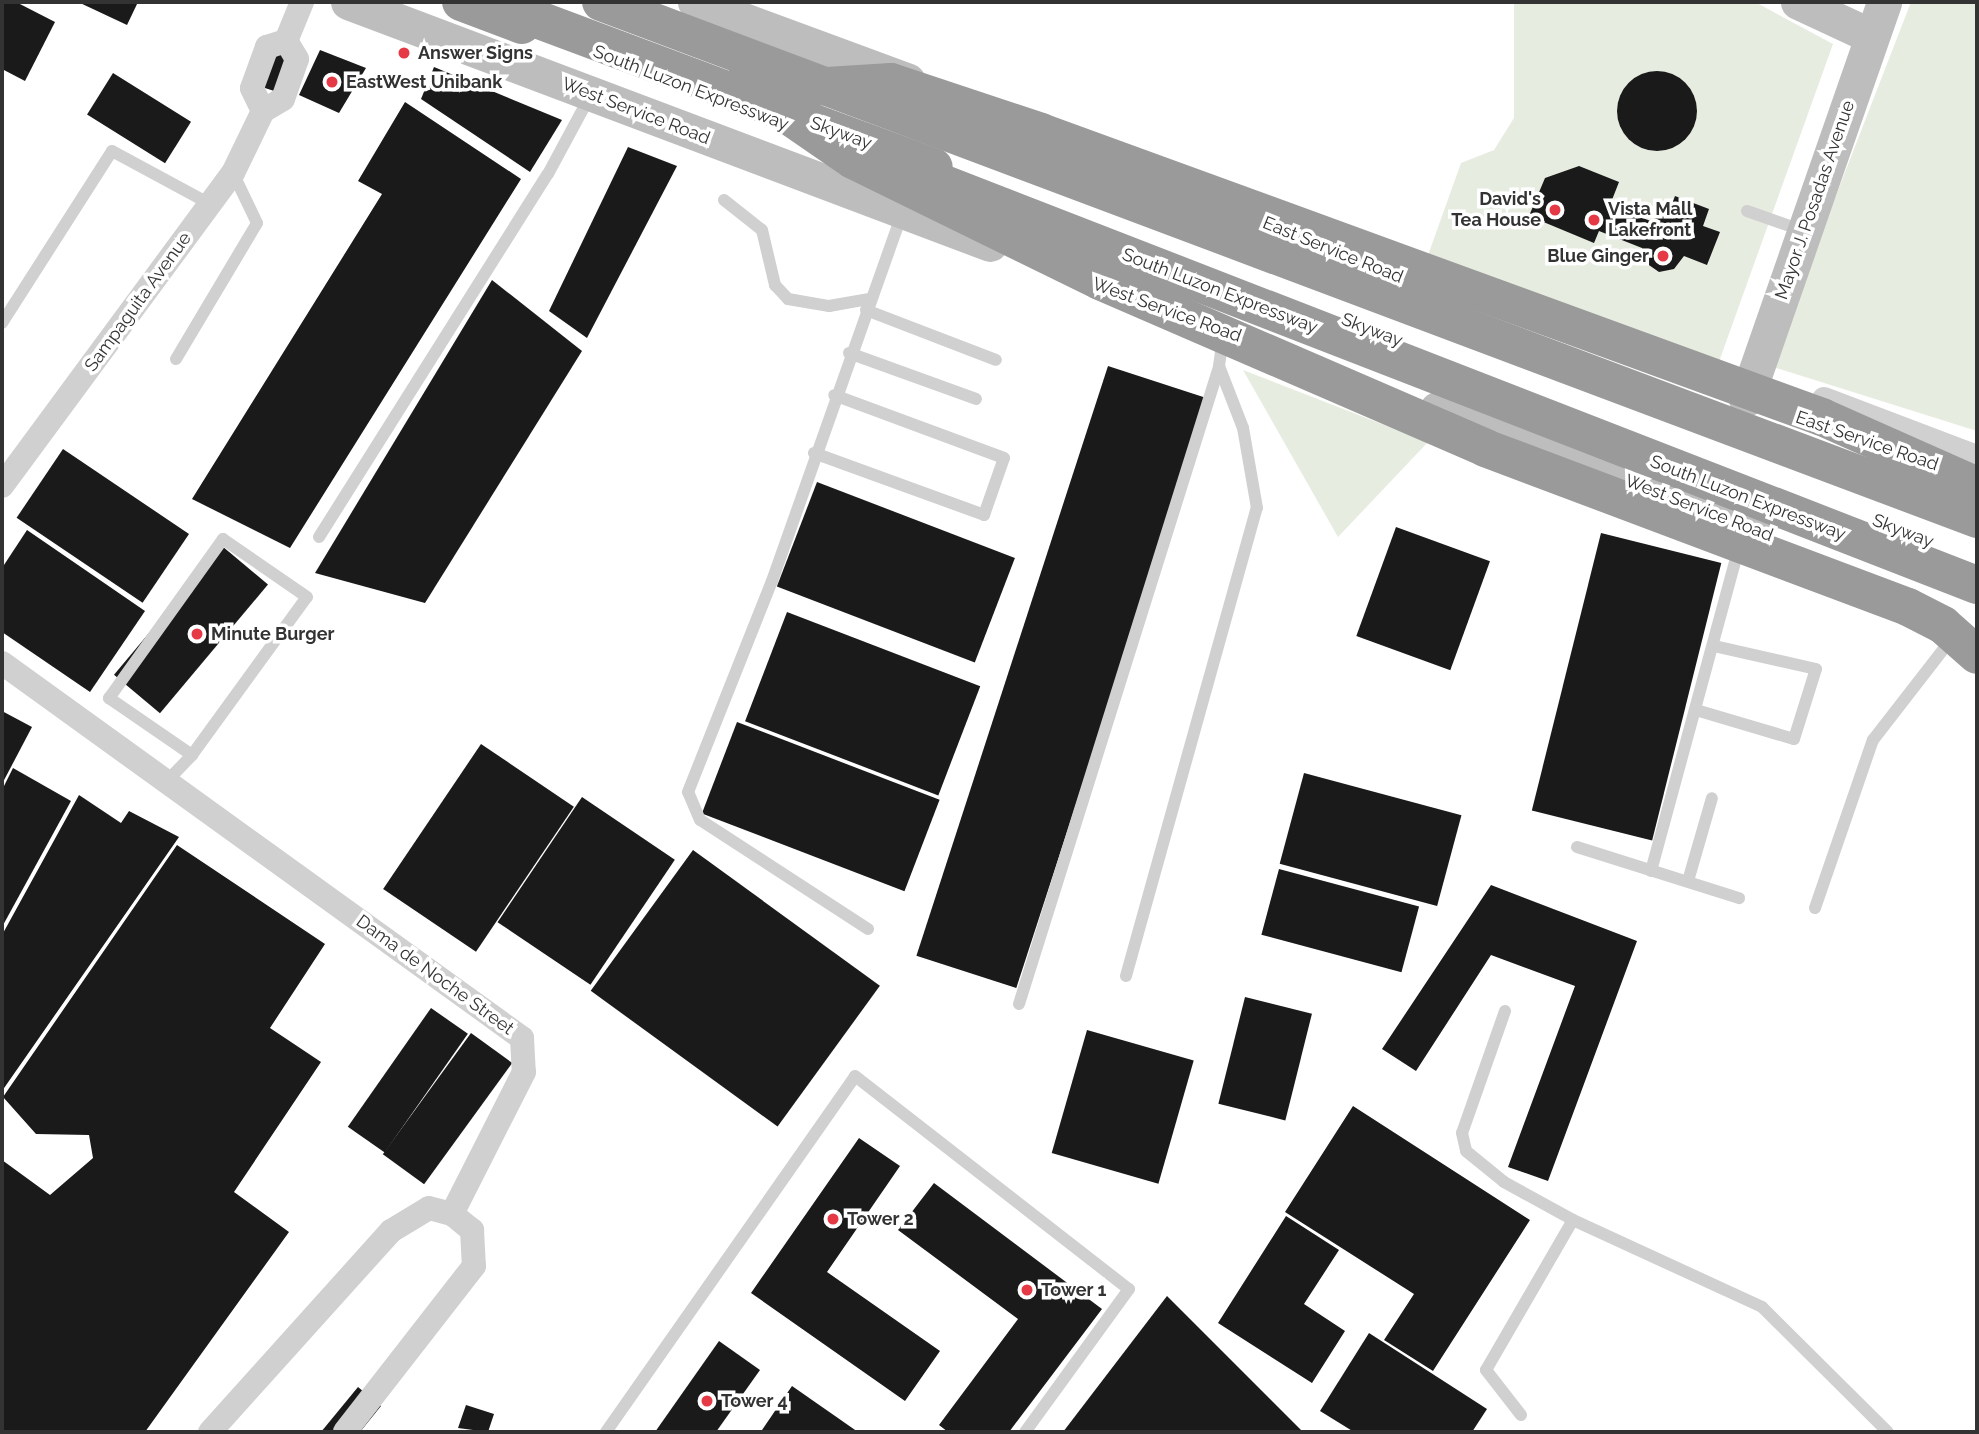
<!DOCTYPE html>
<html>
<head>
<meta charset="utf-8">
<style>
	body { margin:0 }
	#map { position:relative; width:1979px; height:1434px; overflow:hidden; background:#fff; font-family:Raleway,sans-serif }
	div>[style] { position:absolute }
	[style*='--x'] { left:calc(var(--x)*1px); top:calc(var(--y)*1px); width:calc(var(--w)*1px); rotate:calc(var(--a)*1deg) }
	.green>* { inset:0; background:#e6ecdf }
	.building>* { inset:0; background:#1a1a1a; transform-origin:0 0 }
	.round { border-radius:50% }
	.lane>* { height:12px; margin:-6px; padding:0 6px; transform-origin:6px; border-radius:6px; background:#d0d0d0 }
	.street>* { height:24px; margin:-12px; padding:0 12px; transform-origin:12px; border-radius:12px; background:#d0d0d0 }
	.secondary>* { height:35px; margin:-17.5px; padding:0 17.5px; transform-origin:17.5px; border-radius:17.5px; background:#bdbdbd }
	.highway>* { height:38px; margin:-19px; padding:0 19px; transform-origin:19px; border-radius:19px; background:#9a9a9a }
	.highway-bridge>* { height:38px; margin:-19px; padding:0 19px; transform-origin:19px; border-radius:19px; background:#9a9a9a }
	.dots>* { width:19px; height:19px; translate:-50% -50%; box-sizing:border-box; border:4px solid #fff; border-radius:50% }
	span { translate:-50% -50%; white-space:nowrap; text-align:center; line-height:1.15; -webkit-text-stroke:7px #fff; paint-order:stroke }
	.poi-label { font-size:18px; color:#333; font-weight:700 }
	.left { translate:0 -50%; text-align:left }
	.right { translate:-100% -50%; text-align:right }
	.street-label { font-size:18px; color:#333 }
	.frame { position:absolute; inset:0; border:4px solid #333; pointer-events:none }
</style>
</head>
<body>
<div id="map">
	<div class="green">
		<i style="clip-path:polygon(1514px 2px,1755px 2px,1833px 44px,1716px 370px,1427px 258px,1461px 163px,1494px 150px,1514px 118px)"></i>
		<i style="clip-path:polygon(1911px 2px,1977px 2px,1977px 431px,1770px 366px)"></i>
		<i style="clip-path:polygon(1243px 370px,1428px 442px,1338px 537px)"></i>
	</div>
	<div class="building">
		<i style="clip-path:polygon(2px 2px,16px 2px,55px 22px,25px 81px,2px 69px)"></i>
		<i style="clip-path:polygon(78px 2px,138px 2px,127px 25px)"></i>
		<i style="clip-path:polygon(320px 50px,366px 68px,339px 113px,299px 95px)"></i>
		<i style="left:274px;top:52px;width:13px;height:37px;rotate:18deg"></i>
		<i style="clip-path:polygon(434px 67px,562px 120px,530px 172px,421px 99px)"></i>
		<i class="round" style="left:1617px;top:71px;width:80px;height:80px"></i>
		<i style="left:113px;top:73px;width:92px;height:49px;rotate:32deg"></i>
		<i style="clip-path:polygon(405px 102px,521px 179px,290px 548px,192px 499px,382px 194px,358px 181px)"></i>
		<i style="clip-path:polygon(628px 147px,677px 166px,587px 338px,549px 311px)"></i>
		<i style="clip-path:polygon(1579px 166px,1619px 182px,1610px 205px,1653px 222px,1659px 208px,1669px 212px,1675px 196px,1709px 209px,1703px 226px,1720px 232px,1707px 265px,1684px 256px,1674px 269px,1659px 272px,1646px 263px,1642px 248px,1599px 231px,1594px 243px,1529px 216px,1545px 178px)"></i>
		<i style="clip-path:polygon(492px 280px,582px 351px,425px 603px,315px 573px)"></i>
		<i style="left:1108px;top:366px;width:105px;height:620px;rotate:18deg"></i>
		<i style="left:63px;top:449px;width:152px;height:83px;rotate:34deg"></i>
		<i style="left:817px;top:482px;width:212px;height:112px;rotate:21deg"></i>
		<i style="left:1396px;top:527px;width:100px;height:116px;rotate:20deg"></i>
		<i style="clip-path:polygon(27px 530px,145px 611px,90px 692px,2px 632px,2px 568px)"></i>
		<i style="left:1601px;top:533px;width:124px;height:286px;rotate:14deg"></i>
		<i style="left:222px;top:546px;width:60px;height:168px;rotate:40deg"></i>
		<i style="left:787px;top:612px;width:207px;height:117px;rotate:21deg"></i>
		<i style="clip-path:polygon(2px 711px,32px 727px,2px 784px)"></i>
		<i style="left:737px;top:722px;width:217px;height:98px;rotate:21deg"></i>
		<i style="left:481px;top:744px;width:112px;height:175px;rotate:34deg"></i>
		<i style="clip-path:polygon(13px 768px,71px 801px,2px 927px,2px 790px)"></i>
		<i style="left:1304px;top:773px;width:163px;height:94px;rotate:15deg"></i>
		<i style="clip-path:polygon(79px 795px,121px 823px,129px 811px,179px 837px,2px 1091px,2px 935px)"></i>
		<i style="left:582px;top:797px;width:112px;height:151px;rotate:34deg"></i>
		<i style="clip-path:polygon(177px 845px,325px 944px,270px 1028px,321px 1062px,234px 1192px,289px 1232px,145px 1432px,2px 1432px,2px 1160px,50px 1195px,93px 1158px,89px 1135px,36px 1134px,3px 1097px)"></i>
		<i style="left:693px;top:850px;width:231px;height:174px;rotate:36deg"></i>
		<i style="left:1279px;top:869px;width:145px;height:68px;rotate:15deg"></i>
		<i style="clip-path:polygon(1491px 885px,1637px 941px,1548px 1181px,1508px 1167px,1575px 986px,1491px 955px,1416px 1071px,1382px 1049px)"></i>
		<i style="left:1245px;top:997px;width:69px;height:110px;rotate:14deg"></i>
		<i style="left:431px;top:1008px;width:45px;height:145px;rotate:35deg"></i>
		<i style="left:1087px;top:1030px;width:111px;height:128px;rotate:16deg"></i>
		<i style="left:471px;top:1033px;width:51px;height:150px;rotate:36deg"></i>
		<i style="clip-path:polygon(1353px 1106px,1530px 1220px,1433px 1371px,1384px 1340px,1414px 1294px,1285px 1212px)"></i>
		<i style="clip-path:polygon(859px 1138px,900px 1166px,827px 1272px,940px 1351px,905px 1401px,751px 1293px)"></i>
		<i style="clip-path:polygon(934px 1183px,1102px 1309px,1009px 1432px,948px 1432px,939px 1425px,1018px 1319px,898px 1230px)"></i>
		<i style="clip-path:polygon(1286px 1216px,1339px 1250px,1304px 1304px,1345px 1331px,1312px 1383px,1218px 1323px)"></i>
		<i style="clip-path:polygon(1167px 1296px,1303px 1432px,1063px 1432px)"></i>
		<i style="clip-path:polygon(1369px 1333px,1487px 1409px,1472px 1432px,1354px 1432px,1320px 1411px)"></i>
		<i style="clip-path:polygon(719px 1341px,760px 1370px,716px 1432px,655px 1432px)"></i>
		<i style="clip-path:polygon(792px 1386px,858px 1432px,762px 1430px)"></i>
		<i style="clip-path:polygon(358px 1387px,381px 1406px,360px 1432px,321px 1432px)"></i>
		<i style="clip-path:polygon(466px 1405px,494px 1414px,488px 1432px,458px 1428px)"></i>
	</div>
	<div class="lane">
		<i style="--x:724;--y:200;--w:48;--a:38.3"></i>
		<i style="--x:762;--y:230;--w:57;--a:76.7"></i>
		<i style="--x:775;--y:285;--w:19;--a:47"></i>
		<i style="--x:788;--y:299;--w:42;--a:9.7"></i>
		<i style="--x:829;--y:306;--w:41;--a:-9.9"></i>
		<i style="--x:1747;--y:211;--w:60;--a:19.3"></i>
		<i style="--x:866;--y:310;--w:139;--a:21"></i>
		<i style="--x:2;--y:323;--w:204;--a:-57.4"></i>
		<i style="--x:112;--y:151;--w:111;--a:28.4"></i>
		<i style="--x:849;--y:353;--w:135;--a:19.9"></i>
		<i style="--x:176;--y:359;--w:158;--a:-59.2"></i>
		<i style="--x:257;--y:223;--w:55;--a:-115.6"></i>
		<i style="--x:814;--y:453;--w:181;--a:20"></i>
		<i style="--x:984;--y:515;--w:60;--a:-70.7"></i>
		<i style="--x:1004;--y:458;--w:181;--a:-159.7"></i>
		<i style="--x:319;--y:537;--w:429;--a:-57.8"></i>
		<i style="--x:548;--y:174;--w:89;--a:-61.7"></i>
		<i style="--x:1696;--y:710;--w:102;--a:16.5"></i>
		<i style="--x:1794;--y:739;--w:73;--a:-72.6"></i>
		<i style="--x:1816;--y:669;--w:105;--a:-167.3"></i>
		<i style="--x:167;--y:781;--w:36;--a:-46"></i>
		<i style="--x:192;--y:755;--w:195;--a:-54"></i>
		<i style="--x:307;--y:597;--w:102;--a:-145.4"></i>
		<i style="--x:223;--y:539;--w:196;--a:125.6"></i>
		<i style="--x:109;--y:698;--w:101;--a:34.5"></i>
		<i style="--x:1577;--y:847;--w:170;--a:17.5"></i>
		<i style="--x:1651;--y:871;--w:336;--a:-74.8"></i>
		<i style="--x:1688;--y:881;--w:86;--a:-73.9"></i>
		<i style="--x:1815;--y:908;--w:178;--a:-71"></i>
		<i style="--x:1873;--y:740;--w:129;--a:-52.2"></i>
		<i style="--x:868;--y:929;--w:200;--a:-147"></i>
		<i style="--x:700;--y:820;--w:30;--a:-113"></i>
		<i style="--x:688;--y:792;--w:227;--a:-68.3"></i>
		<i style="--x:772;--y:581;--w:389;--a:-70.5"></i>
		<i style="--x:1126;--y:976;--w:486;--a:-74.4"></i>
		<i style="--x:1257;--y:508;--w:81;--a:-99.9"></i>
		<i style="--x:1243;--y:428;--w:66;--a:-111.2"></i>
		<i style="--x:1219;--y:366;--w:28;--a:-82"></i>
		<i style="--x:1019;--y:1004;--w:668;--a:-72.57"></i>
		<i style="--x:1505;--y:1011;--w:129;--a:109.4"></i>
		<i style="--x:1462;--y:1133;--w:18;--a:77"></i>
		<i style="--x:1466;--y:1151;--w:49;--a:39.2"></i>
		<i style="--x:1504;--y:1182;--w:79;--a:28.8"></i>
		<i style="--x:1573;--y:1220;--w:208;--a:24.7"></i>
		<i style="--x:1762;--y:1307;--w:177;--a:44.8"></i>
		<i style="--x:1521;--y:1415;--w:57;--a:-127.9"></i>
		<i style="--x:1486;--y:1370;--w:173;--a:-59.9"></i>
		<i style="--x:606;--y:1432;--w:434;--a:-55"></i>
		<i style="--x:855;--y:1076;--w:347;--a:37.9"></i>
		<i style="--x:1129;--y:1289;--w:177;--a:126"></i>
	</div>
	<div class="street">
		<i style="--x:286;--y:41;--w:42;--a:-67.7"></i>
		<i style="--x:263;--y:111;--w:25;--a:-116"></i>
		<i style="--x:252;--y:88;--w:44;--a:-69.9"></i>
		<i style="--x:267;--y:47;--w:20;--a:-18"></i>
		<i style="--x:1824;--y:399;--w:164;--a:20.8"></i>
		<i style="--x:2;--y:486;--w:389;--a:-53.6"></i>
		<i style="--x:233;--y:173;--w:69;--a:-64.2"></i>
		<i style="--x:263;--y:111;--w:23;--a:-31"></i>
		<i style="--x:283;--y:99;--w:42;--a:-70.7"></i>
		<i style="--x:297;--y:59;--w:21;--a:-121"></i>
		<i style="--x:2;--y:663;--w:641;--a:35.8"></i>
		<i style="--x:522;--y:1038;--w:34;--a:87"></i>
		<i style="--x:524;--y:1072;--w:159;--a:116.9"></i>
		<i style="--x:210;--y:1432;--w:270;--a:-48"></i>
		<i style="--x:391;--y:1231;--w:44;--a:-31.2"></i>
		<i style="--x:429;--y:1208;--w:24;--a:15"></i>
		<i style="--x:452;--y:1214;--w:26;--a:39"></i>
		<i style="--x:472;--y:1230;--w:36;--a:87"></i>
		<i style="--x:474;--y:1266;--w:210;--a:127.9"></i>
	</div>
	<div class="secondary">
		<i style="--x:348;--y:2;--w:686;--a:20.65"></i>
		<i style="--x:695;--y:2;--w:227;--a:20.3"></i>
		<i style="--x:1798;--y:2;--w:81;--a:25"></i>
		<i style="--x:1746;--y:399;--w:420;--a:-70.8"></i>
		<i style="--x:1437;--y:409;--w:339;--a:20.7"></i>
	</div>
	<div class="highway">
		<i style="--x:461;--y:2;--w:65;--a:20.7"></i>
		<i style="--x:601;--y:2;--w:1470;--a:20.59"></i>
		<i style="--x:806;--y:120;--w:136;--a:20.2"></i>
		<i style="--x:903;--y:168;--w:1152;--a:21.22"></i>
	</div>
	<div class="highway-bridge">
		<i style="--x:491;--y:2;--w:311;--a:20.5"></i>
		<i style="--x:782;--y:111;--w:86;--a:34.6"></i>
		<i style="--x:853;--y:160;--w:275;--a:26.1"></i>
		<i style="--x:1100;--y:281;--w:420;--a:23.4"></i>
		<i style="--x:1485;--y:448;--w:452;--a:20.6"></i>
		<i style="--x:1908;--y:607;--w:39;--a:27"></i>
		<i style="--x:1943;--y:625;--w:45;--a:41.4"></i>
		<i style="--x:748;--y:71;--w:50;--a:19.9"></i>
		<i style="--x:795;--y:88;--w:96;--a:-3.6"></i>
		<i style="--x:891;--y:82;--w:158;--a:18.4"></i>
		<i style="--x:1041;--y:132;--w:831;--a:20.05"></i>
		<i style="--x:1822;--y:417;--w:170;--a:24"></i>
	</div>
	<div class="dots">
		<i style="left:404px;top:53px;background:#e63946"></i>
		<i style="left:332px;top:82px;background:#e63946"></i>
		<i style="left:1555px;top:210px;background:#e63946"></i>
		<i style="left:1594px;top:220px;background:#e63946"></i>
		<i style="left:1663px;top:256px;background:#e63946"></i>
		<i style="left:197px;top:634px;background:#e63946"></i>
		<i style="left:833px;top:1219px;background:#e63946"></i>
		<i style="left:1027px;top:1290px;background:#e63946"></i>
		<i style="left:707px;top:1401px;background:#e63946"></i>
	</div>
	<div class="poi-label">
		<span class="left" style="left:418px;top:53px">Answer Signs</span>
		<span class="left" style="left:346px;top:82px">EastWest Unibank</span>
		<span class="right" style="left:1541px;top:210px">David's<br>Tea House</span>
		<span class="left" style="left:1608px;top:220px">Vista Mall<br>Lakefront</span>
		<span class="right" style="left:1649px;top:256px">Blue Ginger</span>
		<span class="left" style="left:211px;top:634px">Minute Burger</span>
		<span class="left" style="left:847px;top:1219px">Tower 2</span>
		<span class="left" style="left:1041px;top:1290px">Tower 1</span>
		<span class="left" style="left:721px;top:1401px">Tower 4</span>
	</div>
	<div class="street-label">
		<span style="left:691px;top:88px;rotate:21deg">South Luzon Expressway</span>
		<span style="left:636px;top:111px;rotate:21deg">West Service Road</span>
		<span style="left:841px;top:133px;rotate:20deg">Skyway</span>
		<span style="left:1815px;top:200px;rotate:-71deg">Mayor J. Posadas Avenue</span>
		<span style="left:1333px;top:250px;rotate:22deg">East Service Road</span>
		<span style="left:1220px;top:291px;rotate:21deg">South Luzon Expressway</span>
		<span style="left:138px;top:302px;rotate:-54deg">Sampaguita Avenue</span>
		<span style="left:1167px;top:310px;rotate:20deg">West Service Road</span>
		<span style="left:1372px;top:330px;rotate:21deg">Skyway</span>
		<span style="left:1867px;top:441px;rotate:19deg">East Service Road</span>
		<span style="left:1748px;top:498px;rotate:21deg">South Luzon Expressway</span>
		<span style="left:1699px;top:508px;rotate:21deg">West Service Road</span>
		<span style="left:1903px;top:531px;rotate:21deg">Skyway</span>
		<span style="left:435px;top:975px;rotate:36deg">Dama de Noche Street</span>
	</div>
	<div class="frame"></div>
</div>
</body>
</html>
